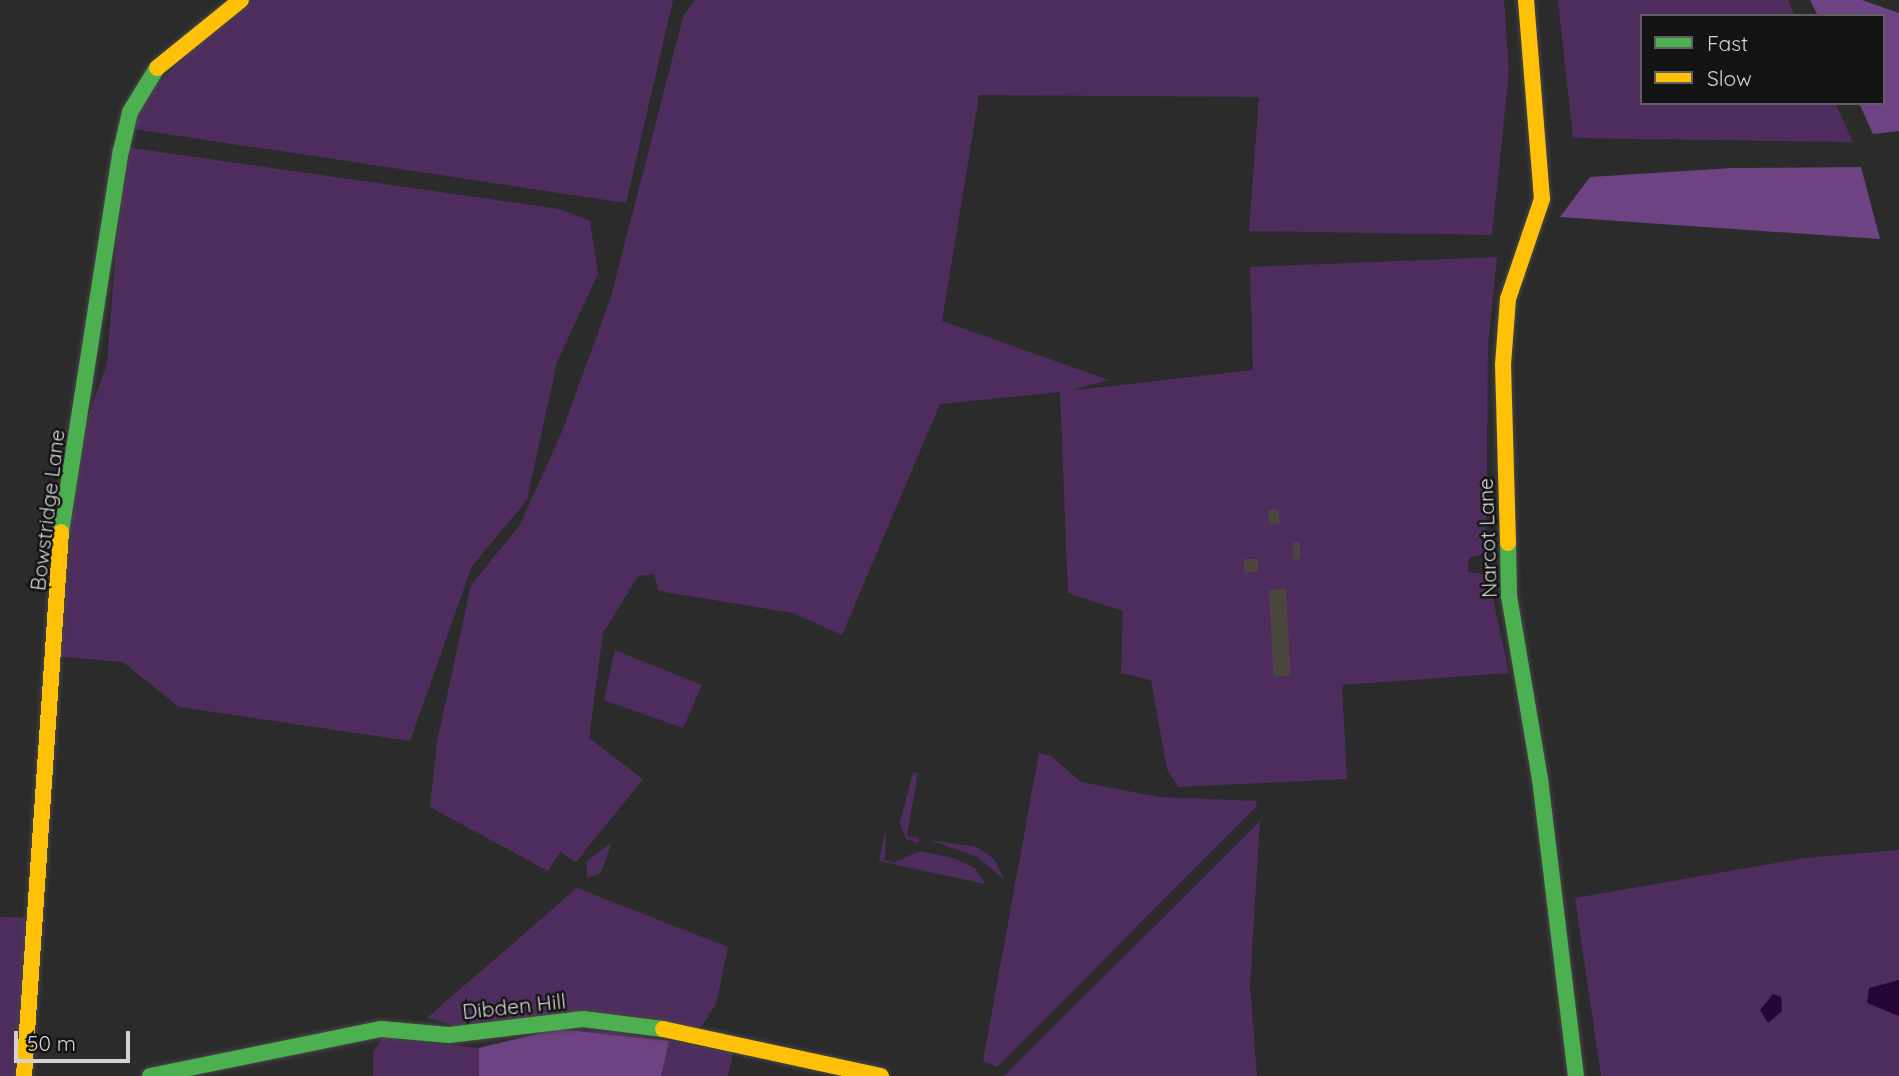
<!DOCTYPE html>
<html>
<head>
<meta charset="utf-8">
<style>
	body { margin:0 }
	#map { position:relative; width:1899px; height:1076px; overflow:hidden; background:#2c2b2c; font-family:Quicksand,sans-serif }
	div>[style] { position:absolute }
	[style*='--x'] { left:calc(var(--x)*1px); top:calc(var(--y)*1px); width:calc(var(--w)*1px); rotate:calc(var(--a)*1deg) }
	.green>* { inset:0; background:#4e2d5e }
	.forest>* { inset:0; background:#6e4383 }
	.water>* { inset:0; background:#270534 }
	.building>* { inset:0; background:#4a463e; transform-origin:0 0 }
	.roads { filter:drop-shadow(0 0 2px #474647) drop-shadow(0 0 2px #474647) }
	.fast>* { height:16px; margin:-8px; padding:0 8px; transform-origin:8px; border-radius:8px; background:#4caf50 }
	.slow>* { height:16px; margin:-8px; padding:0 8px; transform-origin:8px; border-radius:8px; background:#ffc107 }
	span { translate:-50% -50%; white-space:nowrap; text-align:center; line-height:1.15; -webkit-text-stroke:5px #141314; paint-order:stroke }
	.street-label { font-size:21px; color:#d3d2d4 }
	.legend { position:absolute; left:1640px; top:14px; width:245px; height:91px; box-sizing:border-box; background:#141314; border:2px solid #605f61; margin:0; padding:9px 12px; list-style:none; font-size:21px; color:#d3d2d4 }
	.legend li { display:flex; align-items:center; gap:14px; height:35px }
	.legend b { width:35px; border:2px solid #605f61 }
	.scale { position:absolute; left:14px; top:1031px; width:116px; height:32px; box-sizing:border-box; border:4px solid #d3d2d4; border-top:0; padding-left:9px; font-size:21px; line-height:24px; white-space:nowrap; color:#d3d2d4; -webkit-text-stroke:5px #141314; paint-order:stroke }
</style>
</head>
<body>
<div id="map">
	<div class="green">
		<i style="clip-path:polygon(241px 0,673px 0,626px 203px,127px 128px,130px 112px)"></i>
		<i style="clip-path:polygon(695px 0,1504px 0,1509px 72px,1492px 235px,1249px 231px,1259px 97px,979px 95px,942px 321px,1109px 380px,1068px 391px,1253px 370px,1250px 267px,1497px 257px,1488px 346px,1486px 553px,1469px 558px,1468px 572px,1488px 575px,1509px 673px,1342px 685px,1347px 779px,1178px 787px,1167px 769px,1151px 680px,1121px 673px,1123px 611px,1068px 593px,1060px 392px,940px 404px,842px 635px,793px 613px,659px 591px,654px 574px,638px 576px,603px 633px,589px 738px,643px 779px,576px 862px,560px 852px,548px 871px,430px 807px,437px 742px,471px 585px,520px 525px,561px 434px,611px 297px,683px 17px)"></i>
		<i style="clip-path:polygon(1558px 0,1788px 0,1795px 16px,1642px 16px,1642px 103px,1835px 103px,1853px 142px,1573px 138px)"></i>
		<i style="clip-path:polygon(124px 147px,560px 209px,590px 221px,598px 274px,557px 362px,527px 500px,472px 566px,410px 741px,179px 707px,123px 662px,53px 656px,75px 454px,107px 364px)"></i>
		<i style="clip-path:polygon(615px 650px,702px 685px,683px 728px,604px 700px)"></i>
		<i style="clip-path:polygon(1039px 753px,1051px 756px,1081px 782px,1159px 797px,1257px 801px,1256px 807px,997px 1067px,983px 1061px)"></i>
		<i style="clip-path:polygon(913px 772px,918px 773px,907px 836px,919px 838px,918px 843px,906px 839px,900px 823px)"></i>
		<i style="clip-path:polygon(1260px 821px,1250px 985px,1257px 1076px,1004px 1076px)"></i>
		<i style="clip-path:polygon(886px 829px,885px 860px,893px 863px,920px 851px,953px 858px,975px 868px,985px 884px,879px 861px)"></i>
		<i style="clip-path:polygon(930px 840px,977px 847px,994px 859px,1004px 879px,977px 857px)"></i>
		<i style="clip-path:polygon(612px 842px,601px 873px,587px 878px,587px 861px)"></i>
		<i style="clip-path:polygon(1899px 850px,1899px 1076px,1601px 1076px,1575px 898px,1805px 858px)"></i>
		<i style="clip-path:polygon(577px 888px,728px 947px,716px 1004px,699px 1030px,461px 1027px,427px 1018px)"></i>
		<i style="clip-path:polygon(0 917px,34px 918px,24px 1076px,0 1076px)"></i>
		<i style="clip-path:polygon(557px 1029px,619px 1032px,733px 1052px,728px 1076px,373px 1076px,373px 1052px,383px 1038px,479px 1048px)"></i>
	</div>
	<div class="forest">
		<i style="clip-path:polygon(1810px 0,1862px 0,1899px 13px,1899px 131px,1873px 134px,1859px 103px,1883px 103px,1883px 16px,1818px 16px)"></i>
		<i style="clip-path:polygon(1861px 167px,1880px 239px,1560px 217px,1590px 177px,1732px 168px)"></i>
		<i style="clip-path:polygon(557px 1029px,669px 1041px,661px 1076px,479px 1076px,479px 1048px)"></i>
	</div>
	<div class="water">
		<i style="clip-path:polygon(1899px 980px,1899px 1016px,1867px 1003px,1869px 988px)"></i>
		<i style="clip-path:polygon(1773px 994px,1781px 997px,1782px 1011px,1768px 1023px,1760px 1010px)"></i>
	</div>
	<div class="building">
		<i style="clip-path:polygon(1268px 510px,1278px 510px,1280px 523px,1269px 524px)"></i>
		<i style="left:1293px;top:542px;width:7px;height:17px"></i>
		<i style="left:1244px;top:559px;width:14px;height:13px"></i>
		<i style="left:1286px;top:589px;width:87px;height:17px;rotate:87deg"></i>
	</div>
	<div class="roads">
		<div class="fast">
			<i style="--x:61;--y:532;--w:386;--a:-81.1"></i>
			<i style="--x:121;--y:151;--w:40;--a:-77"></i>
			<i style="--x:130;--y:112;--w:52;--a:-58.5"></i>
			<i style="--x:1508;--y:543;--w:53;--a:88.9"></i>
			<i style="--x:1509;--y:596;--w:186;--a:80.4"></i>
			<i style="--x:1540;--y:779;--w:299;--a:83.1"></i>
			<i style="--x:150;--y:1076;--w:236;--a:-11.5"></i>
			<i style="--x:381;--y:1029;--w:68;--a:5"></i>
			<i style="--x:449;--y:1035;--w:135;--a:-6.8"></i>
			<i style="--x:583;--y:1019;--w:81;--a:7.1"></i>
		</div>
		<div class="slow">
			<i style="--x:157;--y:68;--w:108;--a:-39"></i>
			<i style="--x:1508;--y:543;--w:178;--a:-91.6"></i>
			<i style="--x:1503;--y:365;--w:66;--a:-85.7"></i>
			<i style="--x:1508;--y:299;--w:106;--a:-71.2"></i>
			<i style="--x:1542;--y:199;--w:200;--a:-94.6"></i>
			<i style="--x:663;--y:1029;--w:223;--a:12.2"></i>
			<i style="--x:24;--y:1076;--w:545;--a:-86.11"></i>
		</div>
	</div>
	<div class="street-label">
		<span style="left:47px;top:510px;rotate:-83deg">Bowstridge Lane</span>
		<span style="left:1487px;top:538px;rotate:-92deg">Narcot Lane</span>
		<span style="left:514px;top:1006px;rotate:-6deg">Dibden Hill</span>
	</div>
	<ul class="legend">
	<li><b style="height:9px;background:#4caf50"></b>Fast</li>
	<li><b style="height:9px;background:#ffc107"></b>Slow</li>
	</ul>
	<div class="scale">50 m</div>
</div>
</body>
</html>
